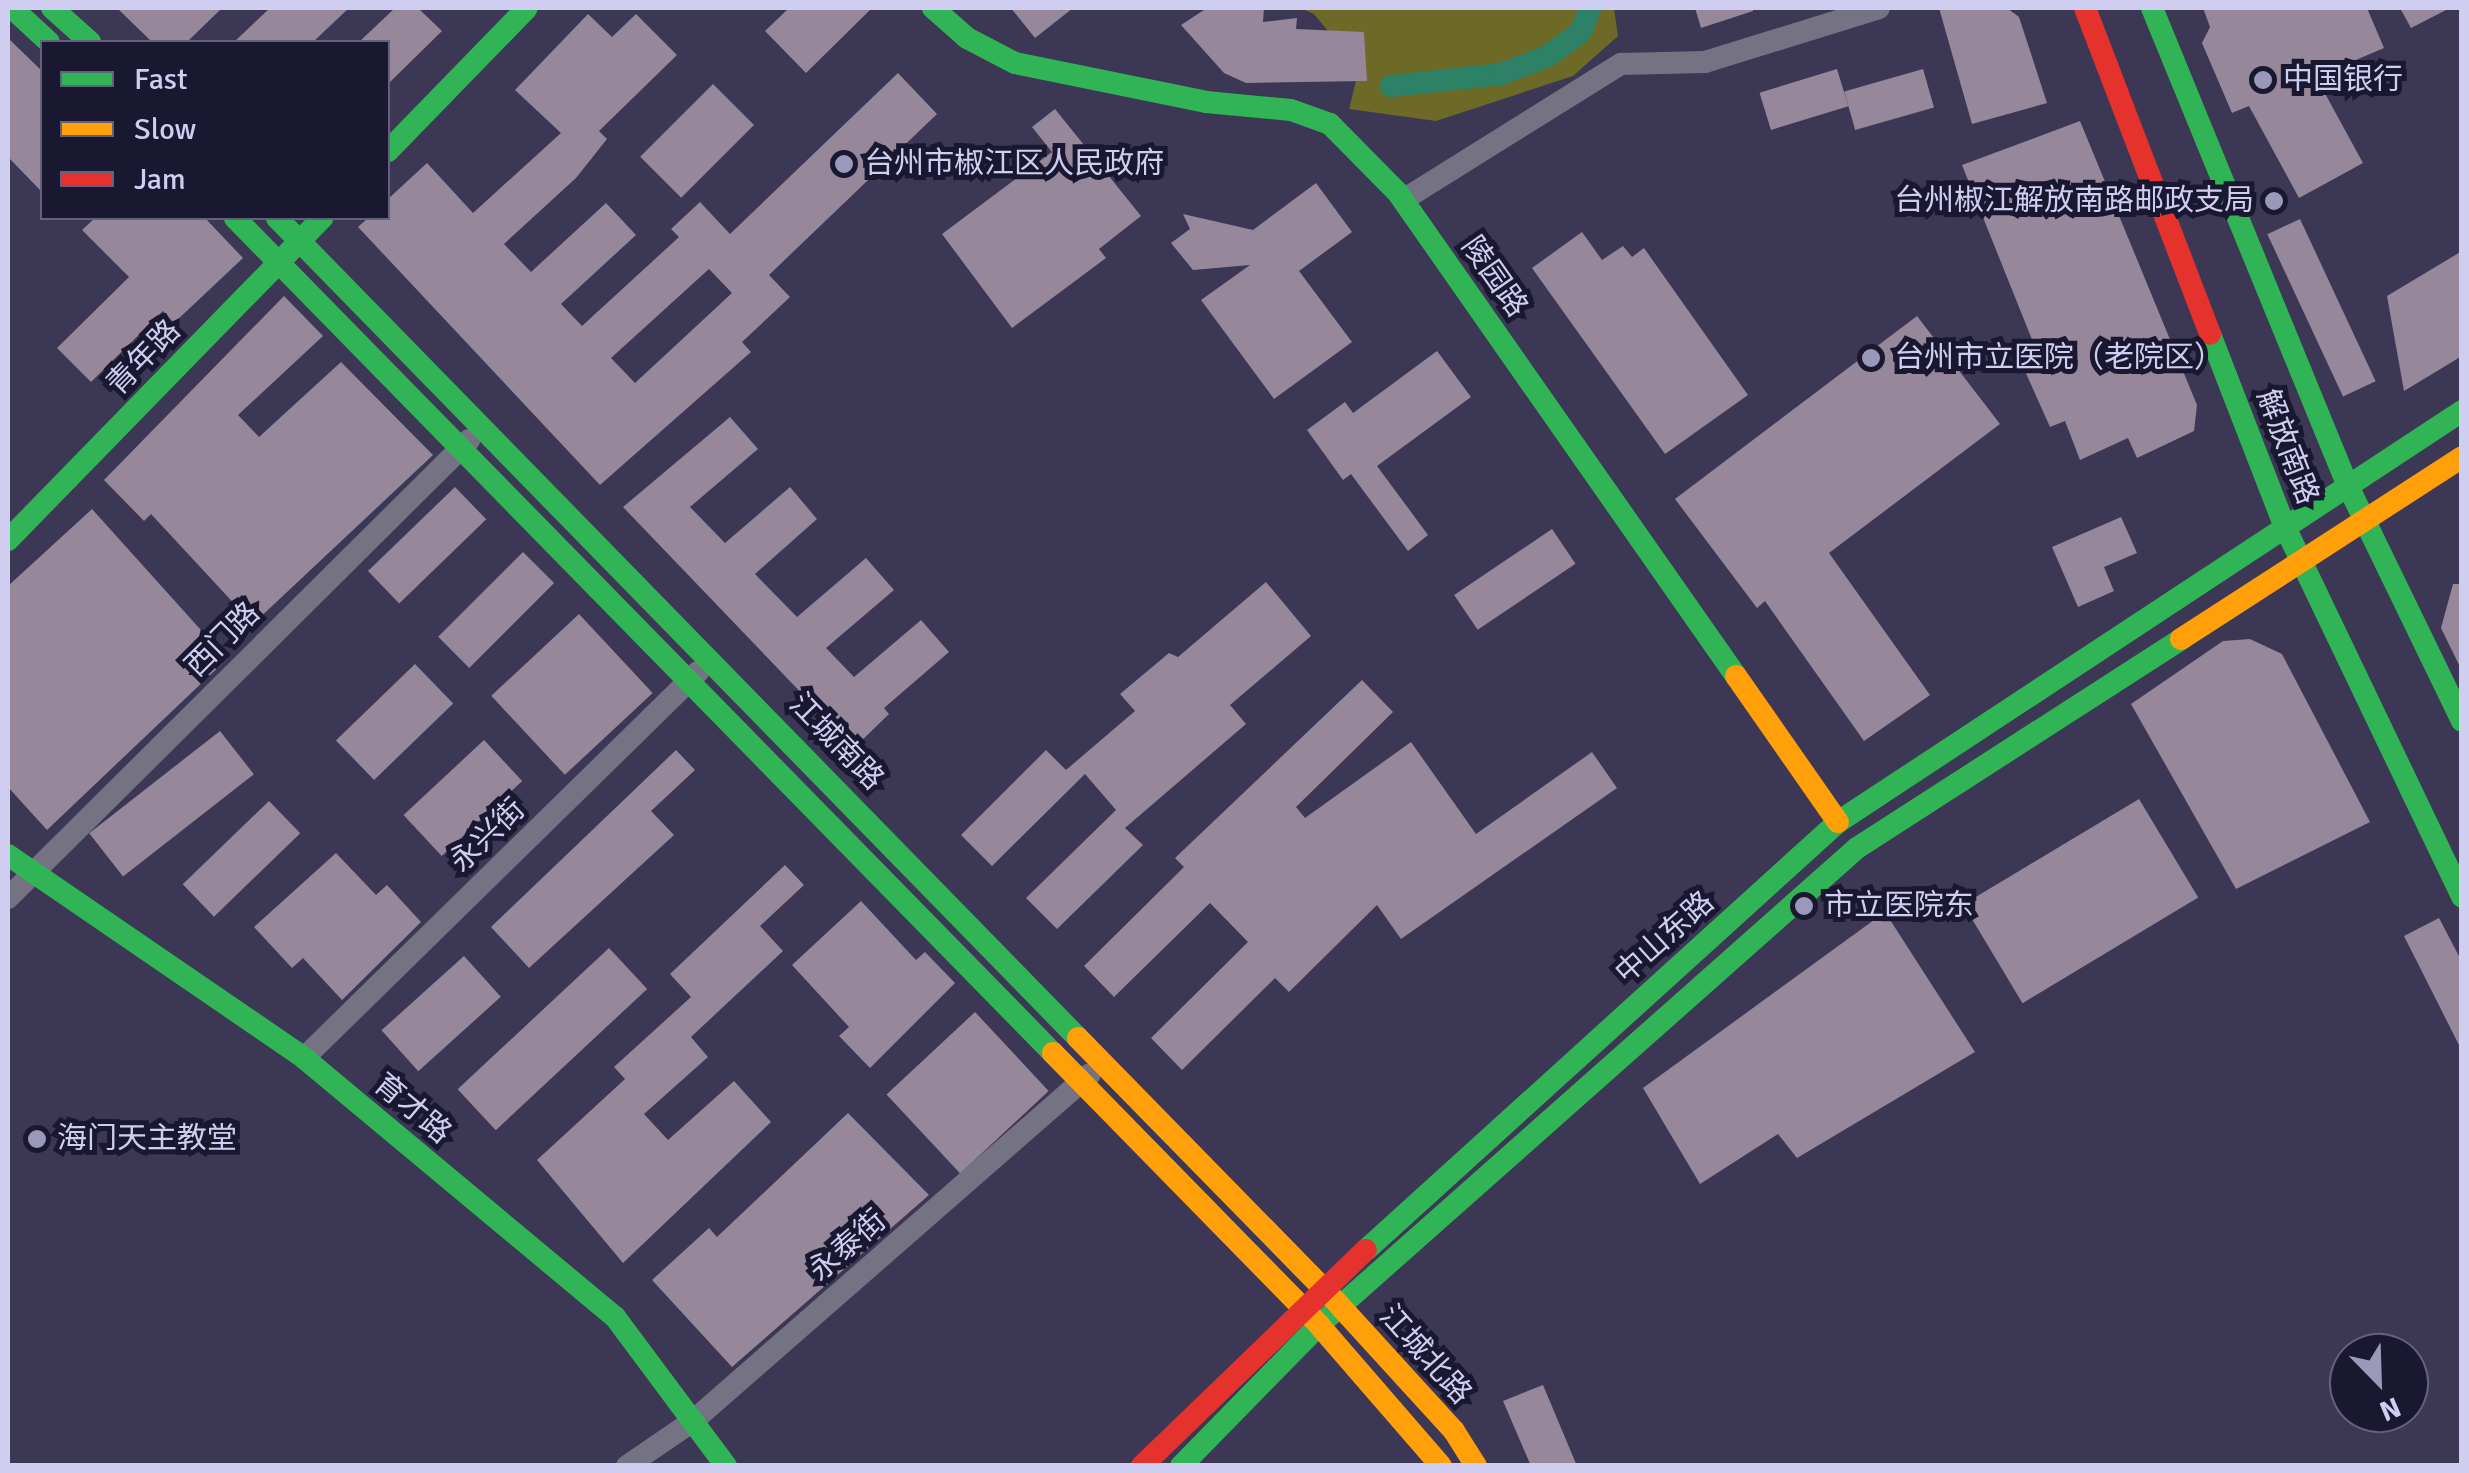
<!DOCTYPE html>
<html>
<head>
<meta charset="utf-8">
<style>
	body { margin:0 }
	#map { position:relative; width:2469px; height:1473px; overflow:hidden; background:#3b3755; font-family:Signika,"Noto Sans SC",sans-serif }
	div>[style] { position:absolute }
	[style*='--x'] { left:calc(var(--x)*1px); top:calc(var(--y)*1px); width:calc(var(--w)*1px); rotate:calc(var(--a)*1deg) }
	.forest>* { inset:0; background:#6d6927 }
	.canal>* { height:22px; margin:-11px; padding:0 11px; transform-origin:11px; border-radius:11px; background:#2c8166 }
	.building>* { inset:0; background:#96879b; transform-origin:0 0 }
	.street>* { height:22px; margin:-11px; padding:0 11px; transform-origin:11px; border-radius:11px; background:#757383 }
	.fast>* { height:22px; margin:-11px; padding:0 11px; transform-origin:11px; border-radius:11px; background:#30b455 }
	.slow>* { height:22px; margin:-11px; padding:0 11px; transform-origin:11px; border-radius:11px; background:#ff9f0a }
	.jam>* { height:22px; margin:-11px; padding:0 11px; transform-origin:11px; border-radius:11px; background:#e5322d }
	.dots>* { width:28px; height:28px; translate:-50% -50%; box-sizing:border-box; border:5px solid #1a1831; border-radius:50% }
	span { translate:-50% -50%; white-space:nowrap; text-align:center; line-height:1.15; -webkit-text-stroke:10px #1a1831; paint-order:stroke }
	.poi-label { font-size:30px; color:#cfcef1 }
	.left { translate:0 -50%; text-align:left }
	.right { translate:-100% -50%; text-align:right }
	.street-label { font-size:30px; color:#cfcef1 }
	.frame { position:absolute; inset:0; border:10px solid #cfcef1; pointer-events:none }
	.legend { position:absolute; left:40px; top:40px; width:350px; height:180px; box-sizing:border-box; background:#1a1831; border:2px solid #62617e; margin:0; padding:12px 18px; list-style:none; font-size:30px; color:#cfcef1 }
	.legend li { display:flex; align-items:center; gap:20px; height:50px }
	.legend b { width:50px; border:2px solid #62617e }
	.north { position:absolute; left:2329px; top:1333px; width:100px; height:100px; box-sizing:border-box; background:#1a1831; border:2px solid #62617e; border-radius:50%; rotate:157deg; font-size:28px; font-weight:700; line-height:40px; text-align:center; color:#cfcef1 }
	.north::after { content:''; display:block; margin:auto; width:35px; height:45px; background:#9b99ba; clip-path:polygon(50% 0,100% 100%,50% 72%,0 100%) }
</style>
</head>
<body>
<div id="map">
	<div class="forest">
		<i style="clip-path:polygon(1301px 8px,1614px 8px,1618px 36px,1573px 76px,1436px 121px,1349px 109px,1359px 69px,1314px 14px)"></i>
	</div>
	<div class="canal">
		<i style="--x:1391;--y:86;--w:111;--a:-6.2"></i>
		<i style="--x:1501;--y:74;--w:48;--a:-20.7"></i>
		<i style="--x:1546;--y:57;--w:43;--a:-35.5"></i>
		<i style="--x:1581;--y:32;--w:26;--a:-69"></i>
	</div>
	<div class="building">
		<i style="clip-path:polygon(117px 8px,222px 8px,187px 42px,152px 42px)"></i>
		<i style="clip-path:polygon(270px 8px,349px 8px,313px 42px,234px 42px)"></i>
		<i style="clip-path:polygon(395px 8px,418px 8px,442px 31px,388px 84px,388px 42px,359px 42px)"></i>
		<i style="clip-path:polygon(789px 8px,872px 8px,806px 73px,765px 31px)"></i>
		<i style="clip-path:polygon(1011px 8px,1073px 8px,1035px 38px)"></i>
		<i style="clip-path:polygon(1207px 8px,1264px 8px,1263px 22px,1297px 18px,1296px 29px,1364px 32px,1367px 81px,1246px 83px,1224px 73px,1181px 25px)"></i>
		<i style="clip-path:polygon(1695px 8px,1753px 8px,1753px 11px,1701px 28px)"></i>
		<i style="clip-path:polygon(1939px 8px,2007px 8px,2019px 17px,2047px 103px,1972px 124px)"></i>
		<i style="clip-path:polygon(2203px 8px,2367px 8px,2384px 48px,2316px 77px,2363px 163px,2299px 198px,2249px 106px,2232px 113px,2202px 43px,2210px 27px)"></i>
		<i style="clip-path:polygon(2400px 8px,2450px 8px,2411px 28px)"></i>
		<i style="clip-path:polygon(evenodd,588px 14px,612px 37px,636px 14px,677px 55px,599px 131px,607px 139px,576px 178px,504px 244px,531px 272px,606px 203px,636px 235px,561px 304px,582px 326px,679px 237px,671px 229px,700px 202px,730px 234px,898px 73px,937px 114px,769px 275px,790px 297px,742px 342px,751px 352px,600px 485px,358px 227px,368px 218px,388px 218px,388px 199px,427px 163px,473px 213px,561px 133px,515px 90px,588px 14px,709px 269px,732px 293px,635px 383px,611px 358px,709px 269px)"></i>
		<i style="clip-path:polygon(8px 38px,42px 71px,42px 192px,8px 157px)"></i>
		<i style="left:1837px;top:69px;width:39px;height:81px;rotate:73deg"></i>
		<i style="left:1923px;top:69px;width:40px;height:82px;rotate:74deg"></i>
		<i style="left:713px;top:84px;width:58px;height:103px;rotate:45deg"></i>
		<i style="clip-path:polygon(1055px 109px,1141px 216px,1099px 249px,1106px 258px,1012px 328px,942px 234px,1052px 152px,1032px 127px)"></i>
		<i style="clip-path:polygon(2080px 121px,2197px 405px,2194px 431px,2137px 458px,2128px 438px,2080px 460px,2065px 421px,2050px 427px,2024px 369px,2041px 362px,1962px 165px)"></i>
		<i style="clip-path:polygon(1316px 183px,1352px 232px,1299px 271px,1352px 342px,1274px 399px,1201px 300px,1250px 265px,1193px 270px,1171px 243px,1190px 229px,1183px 214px,1253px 230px)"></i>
		<i style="clip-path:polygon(95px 218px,205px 218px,243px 258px,174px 323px,163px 311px,91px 382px,57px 348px,129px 277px,82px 230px)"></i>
		<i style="left:2300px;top:219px;width:179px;height:36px;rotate:65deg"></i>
		<i style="clip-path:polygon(1582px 232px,1602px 260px,1623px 246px,1632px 257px,1644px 248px,1748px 395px,1665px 454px,1532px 268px)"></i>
		<i style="clip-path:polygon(2462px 251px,2462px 356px,2404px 391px,2387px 296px)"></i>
		<i style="clip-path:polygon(284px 296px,323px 336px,238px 415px,259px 437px,341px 362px,433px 455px,253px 624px,151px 514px,144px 521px,104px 480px)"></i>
		<i style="clip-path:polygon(1917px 316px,2000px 424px,1829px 553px,1930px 695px,1864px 741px,1765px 601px,1757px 608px,1675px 499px)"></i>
		<i style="clip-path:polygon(1437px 351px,1471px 397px,1377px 466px,1428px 535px,1408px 551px,1351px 474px,1343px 480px,1307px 430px,1345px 402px,1353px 413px)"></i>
		<i style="clip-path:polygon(730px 417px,758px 449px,690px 507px,725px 543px,790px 487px,817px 519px,755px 574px,797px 617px,866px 558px,894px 590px,826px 648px,854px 677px,921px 620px,949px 652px,884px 708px,889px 714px,854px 748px,623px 507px)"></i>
		<i style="left:455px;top:487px;width:45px;height:121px;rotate:46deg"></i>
		<i style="clip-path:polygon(92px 509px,227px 659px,47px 830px,8px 787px,8px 586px)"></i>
		<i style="clip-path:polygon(2121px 517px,2137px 553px,2104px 567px,2114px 591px,2078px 607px,2052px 547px)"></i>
		<i style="left:1552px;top:529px;width:42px;height:118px;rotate:56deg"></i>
		<i style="left:523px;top:552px;width:44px;height:120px;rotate:45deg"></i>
		<i style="clip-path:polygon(1266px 582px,1311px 636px,1230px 705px,1246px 724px,1125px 828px,1143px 845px,1057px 929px,1026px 898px,1116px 810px,1085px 774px,992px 866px,961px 835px,1046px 750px,1066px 770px,1135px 711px,1120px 694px,1169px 653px,1178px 657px)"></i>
		<i style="clip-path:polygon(2453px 584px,2462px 584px,2462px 671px,2441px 628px)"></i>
		<i style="left:579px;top:614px;width:108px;height:120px;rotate:47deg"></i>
		<i style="clip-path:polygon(2250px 639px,2282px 654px,2370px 822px,2236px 889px,2131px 704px,2223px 641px)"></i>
		<i style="left:415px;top:664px;width:55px;height:110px;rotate:46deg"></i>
		<i style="clip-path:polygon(1362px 680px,1393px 712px,1296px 807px,1305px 818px,1411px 742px,1476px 834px,1592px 752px,1617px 788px,1401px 939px,1377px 905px,1289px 992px,1275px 978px,1182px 1070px,1151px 1038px,1248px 942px,1210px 903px,1114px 997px,1084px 966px,1184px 867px,1175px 858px)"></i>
		<i style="left:220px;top:731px;width:55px;height:166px;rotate:52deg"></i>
		<i style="left:484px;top:740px;width:56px;height:110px;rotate:47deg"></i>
		<i style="clip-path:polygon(676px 750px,695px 770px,651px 811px,674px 835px,529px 968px,491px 927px)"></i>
		<i style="left:2139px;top:799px;width:115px;height:205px;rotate:59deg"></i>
		<i style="left:269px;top:801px;width:45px;height:120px;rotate:46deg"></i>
		<i style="clip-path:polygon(336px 853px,376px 895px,387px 885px,421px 922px,342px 1000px,303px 958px,292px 968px,254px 927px)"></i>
		<i style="clip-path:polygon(785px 865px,804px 885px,760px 926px,783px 951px,691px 1037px,708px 1057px,644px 1114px,668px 1140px,734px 1081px,771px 1122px,623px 1263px,537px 1160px,625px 1079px,614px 1067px,691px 997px,670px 974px)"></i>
		<i style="clip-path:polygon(861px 901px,916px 960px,925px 952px,955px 983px,870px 1068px,839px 1036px,849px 1027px,792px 965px)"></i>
		<i style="clip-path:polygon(1885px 912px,1975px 1052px,1797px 1158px,1778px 1134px,1700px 1184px,1643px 1088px)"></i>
		<i style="clip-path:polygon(2439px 918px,2462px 962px,2462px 1051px,2404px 936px)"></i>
		<i style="left:609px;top:948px;width:56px;height:207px;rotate:47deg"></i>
		<i style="left:464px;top:956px;width:55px;height:111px;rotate:48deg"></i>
		<i style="left:975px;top:1012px;width:108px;height:121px;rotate:47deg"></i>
		<i style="clip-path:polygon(848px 1113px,929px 1195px,732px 1367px,652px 1280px,709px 1228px,717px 1237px)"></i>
		<i style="clip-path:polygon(1543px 1385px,1577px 1466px,1531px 1466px,1503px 1401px)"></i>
	</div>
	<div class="street">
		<i style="--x:1403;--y:200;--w:257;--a:-32"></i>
		<i style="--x:1621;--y:64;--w:84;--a:-1.4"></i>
		<i style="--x:1705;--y:62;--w:182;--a:-17.2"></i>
		<i style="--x:8;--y:898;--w:650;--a:-44.81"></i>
		<i style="--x:304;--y:1058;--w:552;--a:-44.41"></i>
		<i style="--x:627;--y:1466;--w:80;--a:-34.3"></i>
		<i style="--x:693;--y:1421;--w:527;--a:-41.16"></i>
	</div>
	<div class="fast">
		<i style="--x:12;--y:8;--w:50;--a:42.6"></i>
		<i style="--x:52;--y:8;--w:51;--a:41.8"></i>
		<i style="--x:933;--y:8;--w:45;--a:41.4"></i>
		<i style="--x:967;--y:38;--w:54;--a:27.5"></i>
		<i style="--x:1015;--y:63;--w:195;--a:11.5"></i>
		<i style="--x:1206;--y:102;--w:85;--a:5.4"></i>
		<i style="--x:1291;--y:110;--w:41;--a:19.7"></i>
		<i style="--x:1330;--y:124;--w:97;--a:45.4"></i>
		<i style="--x:1398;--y:193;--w:590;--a:55.02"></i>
		<i style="--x:2152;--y:8;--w:514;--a:67.72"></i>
		<i style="--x:2347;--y:484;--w:263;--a:64.1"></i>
		<i style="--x:388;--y:151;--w:199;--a:-45.8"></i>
		<i style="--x:235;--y:218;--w:1169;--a:45.59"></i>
		<i style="--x:277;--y:218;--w:1146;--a:45.67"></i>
		<i style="--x:2210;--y:334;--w:205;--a:68.8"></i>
		<i style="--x:2284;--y:525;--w:412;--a:64.4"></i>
		<i style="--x:8;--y:540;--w:450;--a:-45.7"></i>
		<i style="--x:8;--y:855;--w:359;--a:34.4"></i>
		<i style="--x:304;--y:1058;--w:405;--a:39.8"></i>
		<i style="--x:615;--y:1317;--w:186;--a:53.3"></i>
		<i style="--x:1366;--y:1250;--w:637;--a:-42.2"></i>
		<i style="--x:1838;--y:822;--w:747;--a:-33.37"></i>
		<i style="--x:1181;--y:1466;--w:197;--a:-45.6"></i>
		<i style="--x:1319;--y:1325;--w:719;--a:-41.56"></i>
		<i style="--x:1857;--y:848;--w:386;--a:-32.8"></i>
	</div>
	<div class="slow">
		<i style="--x:2181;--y:639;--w:335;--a:-32.9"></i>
		<i style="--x:1736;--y:676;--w:178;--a:55.1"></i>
		<i style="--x:1078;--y:1038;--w:375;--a:45.6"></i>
		<i style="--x:1340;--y:1306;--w:169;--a:47.6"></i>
		<i style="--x:1454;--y:1431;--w:41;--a:57.8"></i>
		<i style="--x:1053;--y:1053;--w:380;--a:45.6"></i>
		<i style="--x:1319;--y:1325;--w:186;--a:49.1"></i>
	</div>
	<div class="jam">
		<i style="--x:2085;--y:8;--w:349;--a:69"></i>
		<i style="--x:1142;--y:1466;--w:311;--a:-44"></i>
	</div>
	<div class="dots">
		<i style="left:2263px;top:80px;background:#9b99ba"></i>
		<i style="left:844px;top:164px;background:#9b99ba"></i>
		<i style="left:2274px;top:201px;background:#9b99ba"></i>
		<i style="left:1871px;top:358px;background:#9b99ba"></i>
		<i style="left:1804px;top:906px;background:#9b99ba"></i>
		<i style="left:37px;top:1139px;background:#9b99ba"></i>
	</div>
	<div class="poi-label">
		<span class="left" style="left:2283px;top:80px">中国银行</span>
		<span class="left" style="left:864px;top:164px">台州市椒江区人民政府</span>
		<span class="right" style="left:2254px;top:201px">台州椒江解放南路邮政支局</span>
		<span class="left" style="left:1894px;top:358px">台州市立医院（老院区）</span>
		<span class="left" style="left:1824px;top:906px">市立医院东</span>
		<span class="left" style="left:57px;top:1139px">海门天主教堂</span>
	</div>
	<div class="street-label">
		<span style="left:1494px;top:277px;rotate:55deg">陵园路</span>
		<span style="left:144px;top:358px;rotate:-46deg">青年路</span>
		<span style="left:2287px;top:447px;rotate:69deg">解放南路</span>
		<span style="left:223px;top:640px;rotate:-45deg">西门路</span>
		<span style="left:836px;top:742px;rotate:46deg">江城南路</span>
		<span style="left:488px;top:836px;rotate:-44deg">永兴街</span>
		<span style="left:1665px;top:938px;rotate:-42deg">中山东路</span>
		<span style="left:412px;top:1109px;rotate:40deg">育才路</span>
		<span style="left:848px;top:1246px;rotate:-41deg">永泰街</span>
		<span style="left:1425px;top:1355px;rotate:48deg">江城北路</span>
	</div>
	<div class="frame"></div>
	<ul class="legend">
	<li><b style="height:12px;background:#30b455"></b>Fast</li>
	<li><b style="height:12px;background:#ff9f0a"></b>Slow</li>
	<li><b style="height:12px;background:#e5322d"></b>Jam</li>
	</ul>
	<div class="north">N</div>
</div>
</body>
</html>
